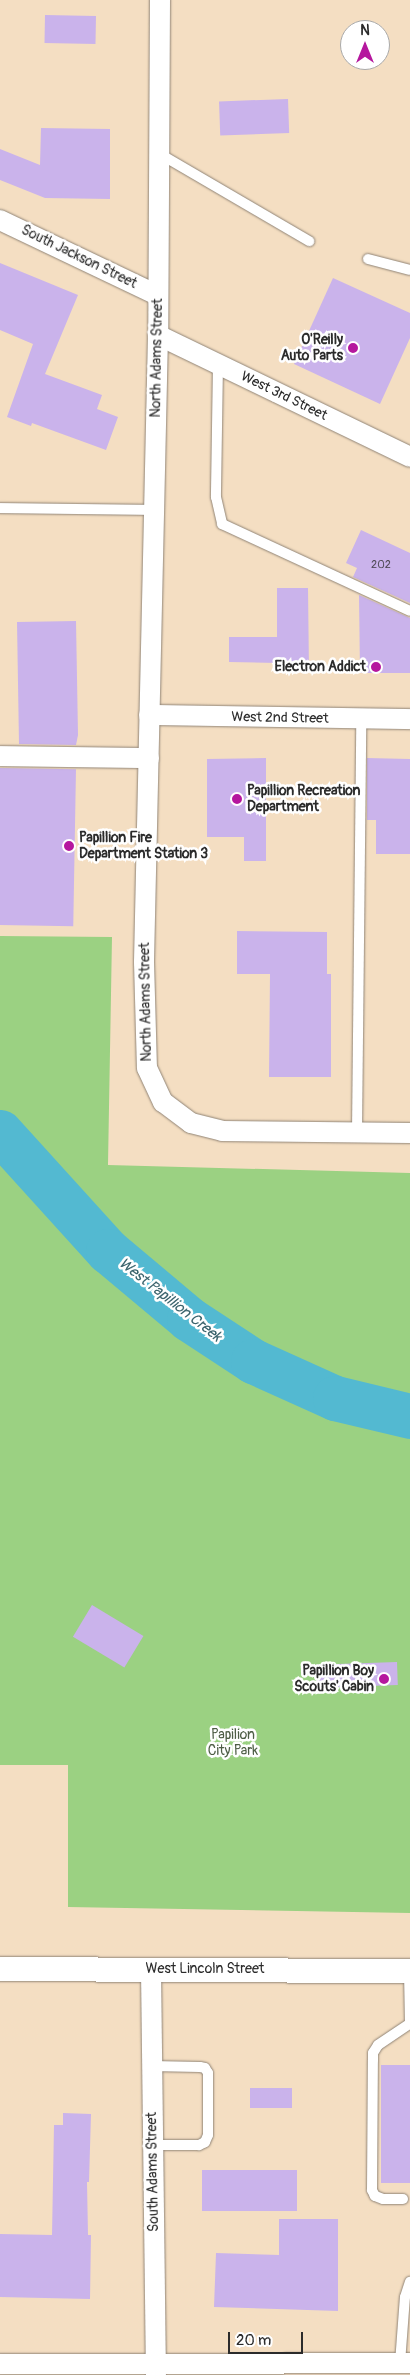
<!DOCTYPE html>
<html>
<head>
<meta charset="utf-8">
<style>
	body { margin:0 }
	#map { position:relative; width:410px; height:2375px; overflow:hidden; background:#f4dec2; font-family:Pangolin,sans-serif }
	div>[style] { position:absolute }
	[style*='--x'] { left:calc(var(--x)*1px); top:calc(var(--y)*1px); width:calc(var(--w)*1px); rotate:calc(var(--a)*1deg) }
	.green>* { inset:0; background:#9bd182 }
	.river>* { height:45px; margin:-22.5px; padding:0 22.5px; transform-origin:22.5px; border-radius:22.5px; background:#53b9d1 }
	.building>* { inset:0; background:#cab3eb; transform-origin:0 0 }
	.roads { filter:drop-shadow(0 0 1px #908476) drop-shadow(0 0 1px #908476) }
	.service>* { height:10px; margin:-5px; padding:0 5px; transform-origin:5px; border-radius:5px; background:#fff }
	.minor>* { height:20px; margin:-10px; padding:0 10px; transform-origin:10px; border-radius:10px; background:#fff }
	.tertiary>* { height:24px; margin:-12px; padding:0 12px; transform-origin:12px; border-radius:12px; background:#fff }
	.dots>* { width:14px; height:14px; translate:-50% -50%; box-sizing:border-box; border:2px solid #fff; border-radius:50% }
	span { translate:-50% -50%; white-space:nowrap; text-align:center; line-height:1.15; -webkit-text-stroke:5px #fff; paint-order:stroke }
	.number-label { font-size:11px; color:#534d5b }
	.number-label span { -webkit-text-stroke-width:0 }
	.street-label { font-size:14px; color:#2b2b2b }
	.poi-label { font-size:14px; color:#2b2b2b; font-weight:700 }
	.right { translate:-100% -50%; text-align:right }
	.left { translate:0 -50%; text-align:left }
	.park-label { font-size:14px; color:#4d5d45 }
	.water-label { font-size:15px; color:#3b646d; font-style:italic }
	.north { position:absolute; left:340px; top:20px; width:50px; height:50px; box-sizing:border-box; background:#fff; border:1px solid #aaa; border-radius:50%; rotate:0deg; font-size:14px; font-weight:700; line-height:20px; text-align:center; color:#2b2b2b }
	.north::after { content:''; display:block; margin:auto; width:18px; height:22px; background:#b5179e; clip-path:polygon(50% 0,100% 100%,50% 72%,0 100%) }
	.scale { position:absolute; left:228px; top:2332px; width:75px; height:22px; box-sizing:border-box; border:2px solid #2b2b2b; border-top:0; padding-left:6px; font-size:15px; line-height:18px; white-space:nowrap; color:#2b2b2b; -webkit-text-stroke:4px #fff; paint-order:stroke }
</style>
</head>
<body>
<div id="map">
	<div class="green">
		<i style="clip-path:polygon(0 936px,112px 937px,108px 1165px,410px 1173px,410px 1913px,68px 1907px,68px 1765px,0 1765px)"></i>
	</div>
	<div class="river">
		<i style="--x:0;--y:1132;--w:161;--a:47.8"></i>
		<i style="--x:108;--y:1251;--w:106;--a:40"></i>
		<i style="--x:189;--y:1319;--w:77;--a:33.3"></i>
		<i style="--x:253;--y:1361;--w:90;--a:24.3"></i>
		<i style="--x:335;--y:1398;--w:77;--a:13.5"></i>
	</div>
	<div class="building">
		<i style="left:45px;top:15px;width:51px;height:28px;rotate:1deg"></i>
		<i style="left:288px;top:99px;width:34px;height:69px;rotate:88deg"></i>
		<i style="clip-path:polygon(41px 128px,110px 129px,110px 199px,45px 198px,0 180px,0 149px,40px 165px)"></i>
		<i style="clip-path:polygon(0 263px,78px 295px,45px 374px,102px 395px,97px 409px,118px 417px,106px 450px,32px 423px,31px 426px,7px 417px,33px 344px,0 330px)"></i>
		<i style="clip-path:polygon(333px 278px,410px 313px,410px 338px,380px 404px,294px 364px)"></i>
		<i style="clip-path:polygon(361px 530px,410px 553px,410px 603px,353px 577px,357px 568px,346px 563px)"></i>
		<i style="clip-path:polygon(277px 588px,308px 588px,309px 672px,278px 672px,278px 663px,229px 662px,229px 637px,277px 637px)"></i>
		<i style="clip-path:polygon(359px 595px,410px 618px,410px 673px,360px 673px)"></i>
		<i style="clip-path:polygon(76px 621px,78px 735px,76px 745px,19px 744px,17px 622px)"></i>
		<i style="clip-path:polygon(266px 758px,266px 861px,244px 861px,244px 837px,207px 837px,207px 759px)"></i>
		<i style="clip-path:polygon(367px 758px,410px 759px,410px 854px,376px 854px,376px 820px,367px 820px)"></i>
		<i style="left:0;top:768px;width:76px;height:157px;rotate:1deg"></i>
		<i style="clip-path:polygon(237px 931px,327px 932px,327px 974px,331px 974px,331px 1077px,269px 1077px,270px 974px,237px 974px)"></i>
		<i style="left:92px;top:1605px;width:60px;height:37px;rotate:31deg"></i>
		<i style="left:397px;top:1662px;width:23px;height:81px;rotate:88deg"></i>
		<i style="left:381px;top:2065px;width:29px;height:118px"></i>
		<i style="left:250px;top:2088px;width:42px;height:20px"></i>
		<i style="clip-path:polygon(63px 2113px,91px 2114px,89px 2182px,87px 2182px,88px 2235px,91px 2235px,90px 2299px,0 2297px,0 2234px,52px 2235px,54px 2125px,63px 2125px)"></i>
		<i style="left:297px;top:2170px;width:41px;height:95px;rotate:90deg"></i>
		<i style="clip-path:polygon(279px 2219px,338px 2219px,338px 2311px,214px 2307px,216px 2253px,279px 2255px)"></i>
	</div>
	<div class="roads">
		<div class="service">
			<i style="--x:160;--y:154;--w:173;--a:30.3"></i>
			<i style="--x:368;--y:259;--w:43;--a:14.7"></i>
			<i style="--x:218;--y:364;--w:133;--a:90.9"></i>
			<i style="--x:216;--y:497;--w:28;--a:77"></i>
			<i style="--x:222;--y:524;--w:207;--a:24.8"></i>
			<i style="--x:0;--y:508;--w:154;--a:0.7"></i>
			<i style="--x:357;--y:1132;--w:413;--a:-89.4"></i>
			<i style="--x:409;--y:1971;--w:53;--a:88.9"></i>
			<i style="--x:151;--y:2066;--w:49;--a:1.2"></i>
			<i style="--x:200;--y:2067;--w:5;--a:11"></i>
			<i style="--x:205;--y:2068;--w:6;--a:59"></i>
			<i style="--x:208;--y:2073;--w:62;--a:90"></i>
			<i style="--x:208;--y:2135;--w:8;--a:113"></i>
			<i style="--x:205;--y:2142;--w:7;--a:153"></i>
			<i style="--x:199;--y:2145;--w:47;--a:180"></i>
			<i style="--x:403;--y:2199;--w:20;--a:180"></i>
			<i style="--x:383;--y:2199;--w:9;--a:-159"></i>
			<i style="--x:375;--y:2196;--w:7;--a:-117"></i>
			<i style="--x:372;--y:2190;--w:130;--a:-89.6"></i>
			<i style="--x:373;--y:2060;--w:7;--a:-90"></i>
			<i style="--x:373;--y:2053;--w:9;--a:-58"></i>
			<i style="--x:378;--y:2045;--w:37;--a:-34"></i>
			<i style="--x:400;--y:2363;--w:66;--a:-85.7"></i>
			<i style="--x:405;--y:2297;--w:16;--a:-72"></i>
		</div>
		<div class="minor">
			<i style="--x:160;--y:0;--w:335;--a:90.3"></i>
			<i style="--x:158;--y:335;--w:627;--a:91.28"></i>
			<i style="--x:144;--y:962;--w:106;--a:88.4"></i>
			<i style="--x:147;--y:1068;--w:38;--a:65"></i>
			<i style="--x:163;--y:1102;--w:35;--a:37"></i>
			<i style="--x:191;--y:1123;--w:32;--a:14"></i>
			<i style="--x:222;--y:1131;--w:188;--a:0.6"></i>
			<i style="--x:0;--y:220;--w:174;--a:25.5"></i>
			<i style="--x:158;--y:335;--w:280;--a:25.8"></i>
			<i style="--x:149;--y:715;--w:261;--a:0.9"></i>
			<i style="--x:0;--y:756;--w:149;--a:0.8"></i>
			<i style="--x:151;--y:1969;--w:406;--a:89.3"></i>
			<i style="--x:0;--y:2364;--w:410;--a:-0.1"></i>
		</div>
		<div class="tertiary">
			<i style="--x:0;--y:1969;--w:410;--a:0.3"></i>
		</div>
	</div>
	<div class="dots">
		<i style="left:353px;top:348px;background:#b5179e"></i>
		<i style="left:376px;top:667px;background:#b5179e"></i>
		<i style="left:237px;top:799px;background:#b5179e"></i>
		<i style="left:69px;top:846px;background:#b5179e"></i>
		<i style="left:384px;top:1679px;background:#b5179e"></i>
	</div>
	<div class="number-label">
		<span style="left:381px;top:565px">202</span>
	</div>
	<div class="street-label">
		<span style="left:79px;top:257px;rotate:26deg">South Jackson Street</span>
		<span style="left:157px;top:358px;rotate:-89deg">North Adams Street</span>
		<span style="left:284px;top:396px;rotate:26deg">West 3rd Street</span>
		<span style="left:280px;top:718px;rotate:1deg">West 2nd Street</span>
		<span style="left:146px;top:1002px;rotate:-91deg">North Adams Street</span>
		<span style="left:205px;top:1969px">West Lincoln Street</span>
		<span style="left:153px;top:2172px;rotate:-91deg">South Adams Street</span>
	</div>
	<div class="poi-label">
		<span class="right" style="left:343px;top:348px">O'Reilly<br>Auto Parts</span>
		<span class="right" style="left:366px;top:667px">Electron Addict</span>
		<span class="left" style="left:247px;top:799px">Papillion Recreation<br>Department</span>
		<span class="left" style="left:79px;top:846px">Papillion Fire<br>Department Station 3</span>
		<span class="right" style="left:374px;top:1679px">Papillion Boy<br>Scouts' Cabin</span>
	</div>
	<div class="park-label">
		<span style="left:233px;top:1743px">Papilion<br>City Park</span>
	</div>
	<div class="water-label">
		<span style="left:170px;top:1300px;rotate:38deg">West Papillion Creek</span>
	</div>
	<div class="north">N</div>
	<div class="scale">20 m</div>
</div>
</body>
</html>
